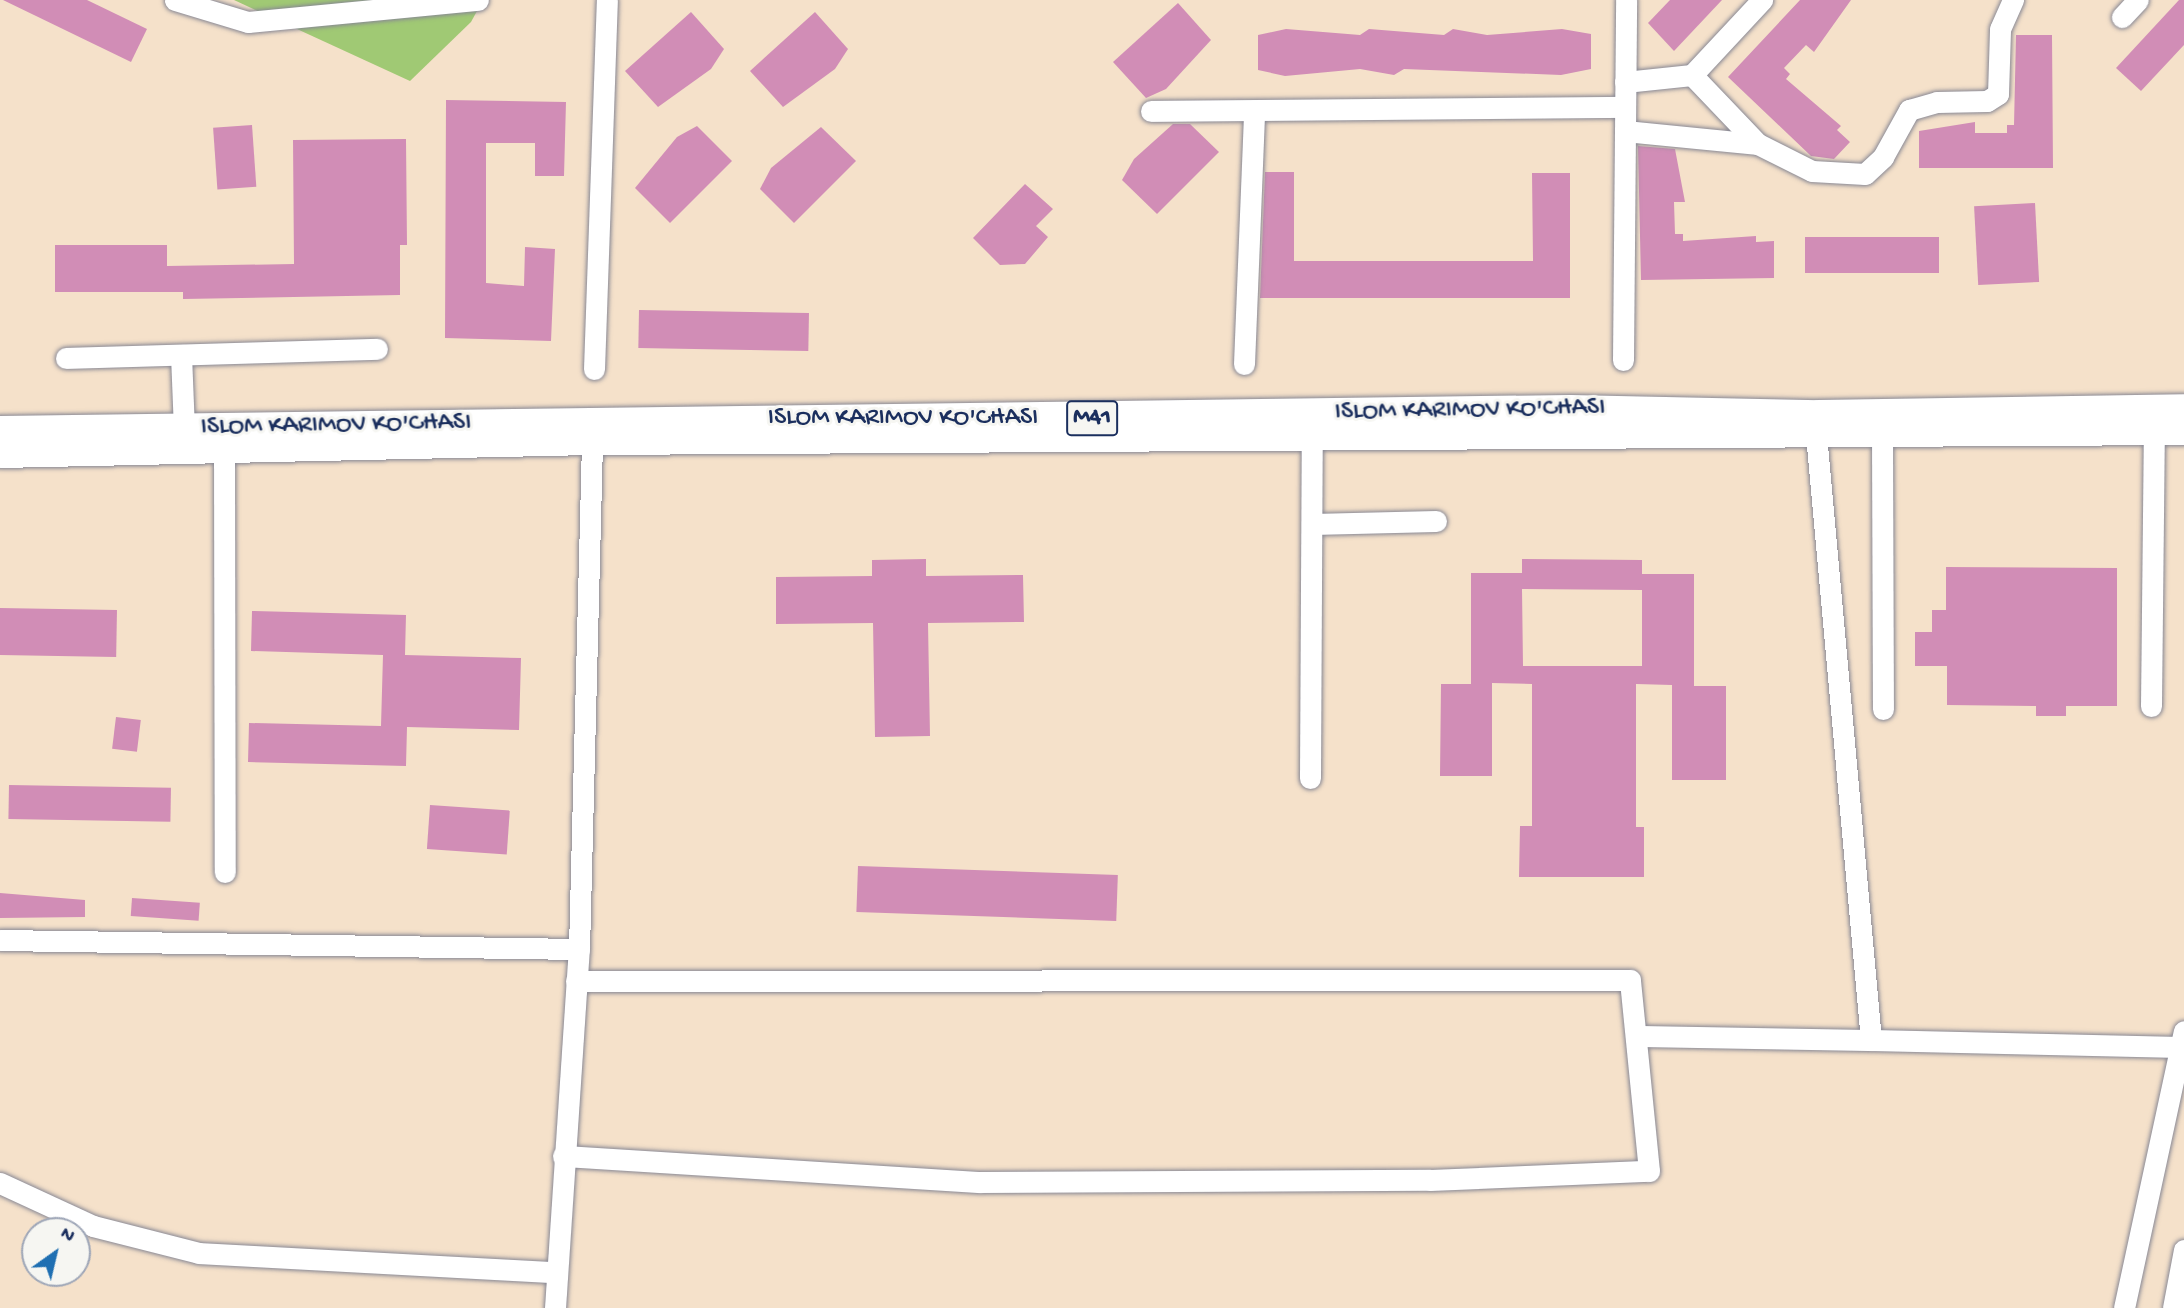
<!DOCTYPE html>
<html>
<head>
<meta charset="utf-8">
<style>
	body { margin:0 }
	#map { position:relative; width:2184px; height:1308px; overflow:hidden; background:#f5e1ca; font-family:"Gochi Hand",sans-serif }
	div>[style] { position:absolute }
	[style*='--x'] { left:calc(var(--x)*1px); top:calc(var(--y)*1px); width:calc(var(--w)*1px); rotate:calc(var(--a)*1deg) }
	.green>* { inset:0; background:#a0c974 }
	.building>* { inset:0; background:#d18db6; transform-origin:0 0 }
	.roads { filter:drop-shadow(0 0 2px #888894) drop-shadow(0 0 2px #888894) }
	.minor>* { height:21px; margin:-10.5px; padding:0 10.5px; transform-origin:10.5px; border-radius:10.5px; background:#fff }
	.major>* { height:28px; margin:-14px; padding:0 14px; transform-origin:14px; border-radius:14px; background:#fff }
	span { translate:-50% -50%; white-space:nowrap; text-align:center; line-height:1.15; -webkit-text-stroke:6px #f6f6f2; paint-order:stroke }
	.shield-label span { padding:2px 5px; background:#f6f6f2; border:2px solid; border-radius:5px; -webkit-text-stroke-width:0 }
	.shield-label { font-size:24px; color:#1b2f5e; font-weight:700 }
	.street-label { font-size:26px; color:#1b2f5e }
	.north { position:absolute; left:21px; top:1217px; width:70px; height:70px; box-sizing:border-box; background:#f6f6f2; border:2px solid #9ea6b7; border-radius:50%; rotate:34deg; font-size:19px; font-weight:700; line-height:28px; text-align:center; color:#1b2f5e }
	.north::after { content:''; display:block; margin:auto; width:24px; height:32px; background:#1f6fb2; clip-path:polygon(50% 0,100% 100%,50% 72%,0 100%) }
</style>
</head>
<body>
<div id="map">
	<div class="green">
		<i style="clip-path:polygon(234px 0,483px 0,471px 22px,410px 81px)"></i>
	</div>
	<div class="building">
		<i style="clip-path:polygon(3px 0,87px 0,147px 29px,131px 62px)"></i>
		<i style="clip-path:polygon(1670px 0,1722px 0,1674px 51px,1648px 23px)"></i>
		<i style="clip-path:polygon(1800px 0,1851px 0,1814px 52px,1806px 45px,1784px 68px,1790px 74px,1786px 79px,1841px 126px,1837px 130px,1850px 142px,1834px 159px,1811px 156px,1728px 77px)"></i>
		<i style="clip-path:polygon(2179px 0,2184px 0,2184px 45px,2141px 91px,2116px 68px)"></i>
		<i style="clip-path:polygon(1178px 3px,1211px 40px,1166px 89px,1146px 98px,1113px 62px)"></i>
		<i style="clip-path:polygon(691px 12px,724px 49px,711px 69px,658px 107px,625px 71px)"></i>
		<i style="clip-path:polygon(815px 12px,848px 49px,835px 69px,783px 107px,750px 71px)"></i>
		<i style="clip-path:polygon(1286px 29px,1360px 35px,1369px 29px,1444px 35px,1453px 29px,1487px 35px,1562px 29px,1591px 34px,1591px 69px,1561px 75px,1404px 69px,1394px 75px,1360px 69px,1285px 76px,1258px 70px,1258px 35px)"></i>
		<i style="clip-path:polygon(2016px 35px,2052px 35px,2053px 168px,1919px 168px,1919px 131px,1975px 122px,1975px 133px,2007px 133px,2007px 125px,2014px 125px)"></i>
		<i style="clip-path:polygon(446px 100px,566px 102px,564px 176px,535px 176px,535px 143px,486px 143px,486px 283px,524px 286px,525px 247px,555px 249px,551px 341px,445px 338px)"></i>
		<i style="clip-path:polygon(1173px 124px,1190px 124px,1219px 152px,1157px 214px,1122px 180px,1134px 159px)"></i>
		<i style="left:252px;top:125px;width:62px;height:39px;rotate:86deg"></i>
		<i style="clip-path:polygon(697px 126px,732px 161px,670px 223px,635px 188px,677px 137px)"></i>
		<i style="clip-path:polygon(821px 127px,856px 161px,794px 223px,760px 189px,771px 168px)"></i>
		<i style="clip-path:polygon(406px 139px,407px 245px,400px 245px,400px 295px,183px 299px,183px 292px,55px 292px,55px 245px,167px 245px,167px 266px,294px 264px,293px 140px)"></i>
		<i style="clip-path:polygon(1638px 146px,1675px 149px,1685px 202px,1674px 202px,1675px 234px,1683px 234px,1683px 241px,1756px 236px,1756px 242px,1774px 241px,1774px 278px,1641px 280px)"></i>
		<i style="clip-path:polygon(1265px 172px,1294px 172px,1294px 261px,1533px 261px,1532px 173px,1570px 173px,1570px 298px,1260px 298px)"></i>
		<i style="clip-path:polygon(1025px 184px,1053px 209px,1036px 226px,1048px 237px,1025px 264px,1000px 265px,973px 238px)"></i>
		<i style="left:2035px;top:203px;width:79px;height:61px;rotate:87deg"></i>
		<i style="left:1805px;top:237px;width:134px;height:36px"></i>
		<i style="left:639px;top:310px;width:170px;height:38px;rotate:1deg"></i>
		<i style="clip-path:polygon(926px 559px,926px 576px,1023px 575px,1024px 622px,928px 623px,930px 736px,875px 737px,873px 623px,776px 624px,776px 577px,872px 576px,872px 560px)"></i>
		<i style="clip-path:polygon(evenodd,1522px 559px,1642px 560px,1642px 574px,1694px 574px,1694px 686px,1726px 686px,1726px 780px,1672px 780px,1672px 685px,1636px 684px,1636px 827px,1644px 827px,1644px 877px,1519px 877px,1520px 826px,1532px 826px,1532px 684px,1492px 683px,1492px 776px,1440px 776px,1441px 684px,1471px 684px,1471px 573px,1522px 573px,1522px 559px,1522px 589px,1642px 590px,1642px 666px,1523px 666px,1522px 589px)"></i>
		<i style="clip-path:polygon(1946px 567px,2117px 568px,2117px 706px,2066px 706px,2066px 716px,2036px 716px,2036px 706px,1947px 705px,1947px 666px,1915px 666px,1915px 632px,1932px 632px,1932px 610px,1946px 610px)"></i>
		<i style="left:0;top:608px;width:117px;height:47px;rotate:1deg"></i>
		<i style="clip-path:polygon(252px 611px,406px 615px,405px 655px,521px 658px,519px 730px,407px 727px,406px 766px,248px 762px,249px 723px,381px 726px,383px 655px,251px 651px)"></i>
		<i style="left:116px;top:717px;width:25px;height:32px;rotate:7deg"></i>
		<i style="left:9px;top:785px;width:162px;height:34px;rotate:1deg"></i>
		<i style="left:430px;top:805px;width:80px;height:44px;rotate:4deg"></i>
		<i style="left:858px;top:866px;width:260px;height:46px;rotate:2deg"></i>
		<i style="clip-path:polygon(0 893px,85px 900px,85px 917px,0 918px)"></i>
		<i style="left:132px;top:898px;width:68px;height:18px;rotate:4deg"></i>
	</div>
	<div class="roads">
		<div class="minor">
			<i style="--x:175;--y:0;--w:76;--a:16.8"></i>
			<i style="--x:248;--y:22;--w:231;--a:-5.5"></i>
			<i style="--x:2122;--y:17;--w:23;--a:-47"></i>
			<i style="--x:1692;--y:75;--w:95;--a:46.3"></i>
			<i style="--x:1625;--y:82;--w:67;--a:-6"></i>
			<i style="--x:1692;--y:75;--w:103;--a:-47"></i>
			<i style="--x:1151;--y:111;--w:474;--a:-0.5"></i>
			<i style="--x:1625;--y:131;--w:134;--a:5.6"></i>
			<i style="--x:1758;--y:144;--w:60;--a:26.6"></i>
			<i style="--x:1812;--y:171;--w:53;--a:3.2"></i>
			<i style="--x:1865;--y:174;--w:25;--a:-43"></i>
			<i style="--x:1883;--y:157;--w:54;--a:-61"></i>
			<i style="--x:1909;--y:110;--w:29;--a:-16"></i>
			<i style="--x:1937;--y:102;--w:50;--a:-1.1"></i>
			<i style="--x:1987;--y:101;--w:13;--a:-32"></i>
			<i style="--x:1998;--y:94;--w:65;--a:-88.2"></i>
			<i style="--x:2000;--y:29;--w:32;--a:-66"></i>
			<i style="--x:181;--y:355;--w:74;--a:87.7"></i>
			<i style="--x:66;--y:358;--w:311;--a:-1.7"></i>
			<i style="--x:1623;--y:360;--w:360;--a:-89.5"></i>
			<i style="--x:1244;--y:364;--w:254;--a:-87.7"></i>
			<i style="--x:594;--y:369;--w:369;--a:-88"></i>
			<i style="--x:1882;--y:436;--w:273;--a:89.8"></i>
			<i style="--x:224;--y:449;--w:423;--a:89.9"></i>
			<i style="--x:1312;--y:524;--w:124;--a:-1.4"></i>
			<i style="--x:2151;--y:706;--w:275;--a:-89.4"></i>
			<i style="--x:1310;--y:778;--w:341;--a:-89.7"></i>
			<i style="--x:0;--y:940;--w:579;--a:0.89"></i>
			<i style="--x:1637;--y:1036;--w:234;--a:1"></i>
			<i style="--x:1871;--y:1040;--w:607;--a:-95.19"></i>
			<i style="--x:1871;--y:1040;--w:310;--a:1.3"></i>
			<i style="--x:563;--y:1156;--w:417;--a:3.6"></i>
			<i style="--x:979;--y:1182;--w:451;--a:-0.3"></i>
			<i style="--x:1430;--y:1180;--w:219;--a:-2.4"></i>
			<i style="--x:1649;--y:1171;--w:192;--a:-95.7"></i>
			<i style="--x:1630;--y:980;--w:1054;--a:179.95"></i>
			<i style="--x:0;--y:1183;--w:102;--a:24.8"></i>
			<i style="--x:93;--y:1226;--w:109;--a:14.3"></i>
			<i style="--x:199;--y:1253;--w:355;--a:3.1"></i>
			<i style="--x:555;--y:1308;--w:360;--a:-86.2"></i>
			<i style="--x:579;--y:949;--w:508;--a:-88.53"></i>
			<i style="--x:2124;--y:1308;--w:283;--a:-77.8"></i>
			<i style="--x:2173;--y:1308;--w:59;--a:-79.3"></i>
		</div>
		<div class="major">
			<i style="--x:0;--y:430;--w:1570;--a:-0.77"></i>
			<i style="--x:1570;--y:409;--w:249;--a:1.2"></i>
			<i style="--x:1819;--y:414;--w:365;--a:-0.9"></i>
			<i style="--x:0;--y:454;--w:592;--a:-1.26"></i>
			<i style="--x:592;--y:441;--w:1592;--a:-0.36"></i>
		</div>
	</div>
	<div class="shield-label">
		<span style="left:1092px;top:418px">M41</span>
	</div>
	<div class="street-label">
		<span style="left:1470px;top:411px;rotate:-1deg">ISLOM KARIMOV KO'CHASI</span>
		<span style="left:903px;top:419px">ISLOM KARIMOV KO'CHASI</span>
		<span style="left:336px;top:426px;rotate:-1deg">ISLOM KARIMOV KO'CHASI</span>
	</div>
	<div class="north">N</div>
</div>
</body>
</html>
